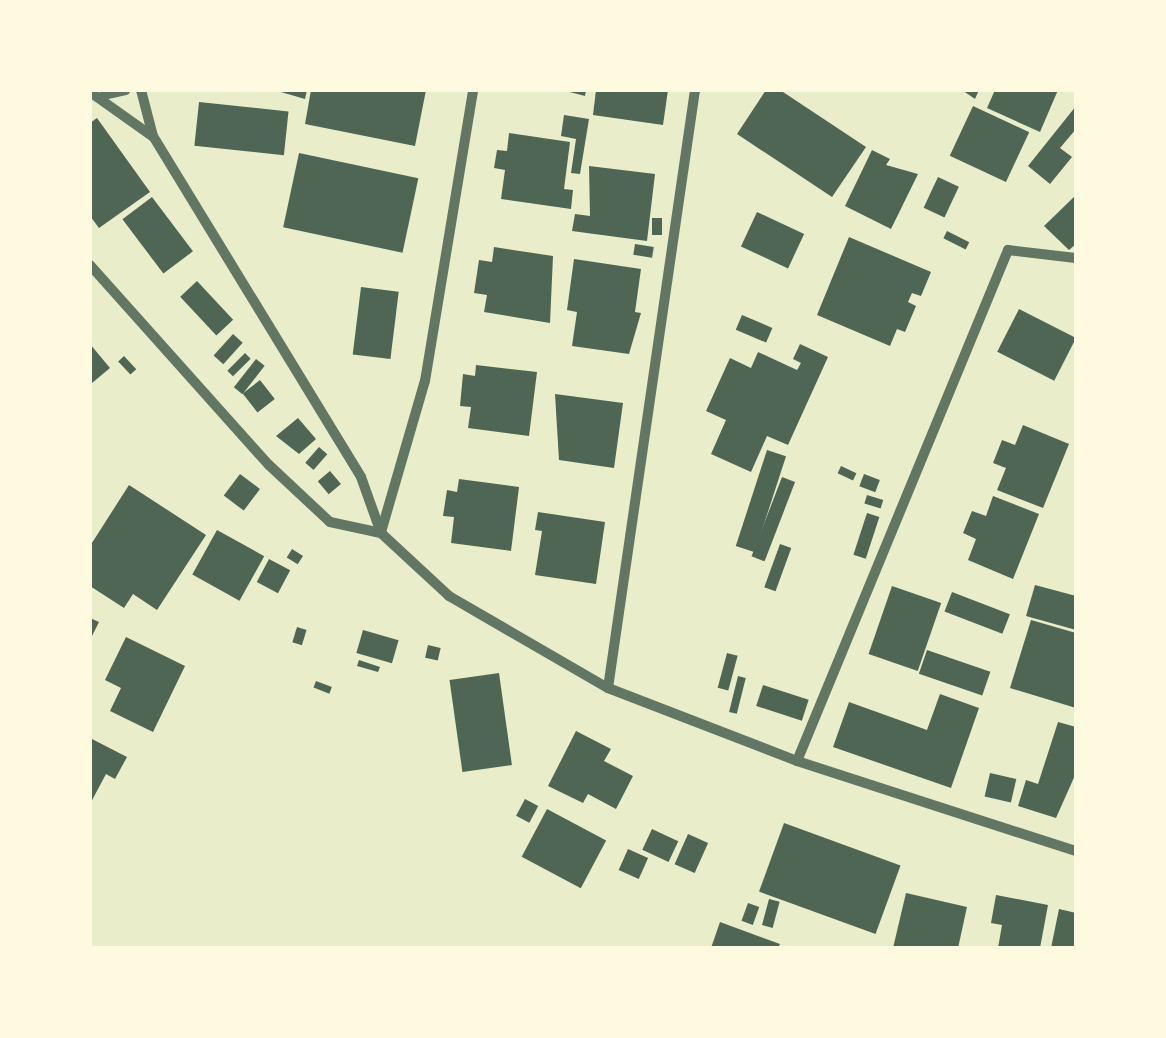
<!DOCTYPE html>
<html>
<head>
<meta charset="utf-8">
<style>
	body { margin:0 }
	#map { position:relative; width:1166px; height:1038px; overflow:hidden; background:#e9edc9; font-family:"Roboto Condensed",sans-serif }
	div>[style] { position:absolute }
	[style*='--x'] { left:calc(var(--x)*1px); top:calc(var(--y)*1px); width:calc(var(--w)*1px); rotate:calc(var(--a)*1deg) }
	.building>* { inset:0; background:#4f6655; transform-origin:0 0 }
	.minor>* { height:10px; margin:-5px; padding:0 5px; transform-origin:5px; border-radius:5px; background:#617663 }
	span { translate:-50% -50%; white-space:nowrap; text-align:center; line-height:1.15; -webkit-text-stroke:8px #fefae0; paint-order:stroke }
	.frame { position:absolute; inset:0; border:92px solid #fefae0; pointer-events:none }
</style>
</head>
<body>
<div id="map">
	<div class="building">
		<i style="clip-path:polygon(274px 90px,307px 90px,305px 99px)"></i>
		<i style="clip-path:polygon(311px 90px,426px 90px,415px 146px,305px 124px)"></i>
		<i style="clip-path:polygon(562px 90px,586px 90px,585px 96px)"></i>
		<i style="clip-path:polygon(596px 90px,668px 90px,663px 125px,593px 115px)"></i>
		<i style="clip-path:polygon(766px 90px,780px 90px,866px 147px,832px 197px,737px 134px)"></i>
		<i style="clip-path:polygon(962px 90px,979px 90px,975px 99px)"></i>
		<i style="clip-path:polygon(995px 90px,1058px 90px,1040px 132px,987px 108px)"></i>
		<i style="left:199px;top:102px;width:90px;height:44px;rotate:6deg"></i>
		<i style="left:973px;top:106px;width:62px;height:55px;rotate:25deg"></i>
		<i style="clip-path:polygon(1076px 106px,1076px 129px,1060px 148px,1072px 157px,1050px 184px,1028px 166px)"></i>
		<i style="clip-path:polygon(564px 115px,589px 119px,580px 174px,571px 173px,576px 139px,561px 136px)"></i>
		<i style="clip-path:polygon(97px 118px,150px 192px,99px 228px,90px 216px,90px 123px)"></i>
		<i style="clip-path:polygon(509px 133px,570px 142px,564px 189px,573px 190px,571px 209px,501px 199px,505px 170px,494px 168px,497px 150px,507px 151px)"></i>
		<i style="clip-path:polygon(872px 150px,890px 159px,886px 165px,918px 174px,891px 229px,845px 206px)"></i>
		<i style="left:299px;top:153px;width:122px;height:76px;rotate:12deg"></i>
		<i style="clip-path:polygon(589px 166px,655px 174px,647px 241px,572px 231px,575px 214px,590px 216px)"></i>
		<i style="left:938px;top:177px;width:23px;height:34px;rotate:25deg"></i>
		<i style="clip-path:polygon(1076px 195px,1076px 244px,1069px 250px,1044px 226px)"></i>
		<i style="left:152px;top:197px;width:68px;height:37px;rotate:53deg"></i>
		<i style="left:757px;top:212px;width:52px;height:38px;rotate:25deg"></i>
		<i style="left:652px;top:218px;width:10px;height:17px"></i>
		<i style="left:947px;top:231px;width:25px;height:8px;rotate:27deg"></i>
		<i style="clip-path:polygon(849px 237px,931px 272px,921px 296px,912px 293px,908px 302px,916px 306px,905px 332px,897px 329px,890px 346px,817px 315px)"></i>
		<i style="left:635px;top:244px;width:19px;height:11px;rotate:9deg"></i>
		<i style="clip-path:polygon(494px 247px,553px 256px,550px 323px,484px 312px,487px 295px,474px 293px,479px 260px,492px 262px)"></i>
		<i style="clip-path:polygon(574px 259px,641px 269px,635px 312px,641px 313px,629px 354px,572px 346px,577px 312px,567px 310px)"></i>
		<i style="left:197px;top:281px;width:53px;height:23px;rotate:47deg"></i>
		<i style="left:361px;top:287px;width:38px;height:68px;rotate:7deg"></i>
		<i style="left:1019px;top:309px;width:64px;height:48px;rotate:27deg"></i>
		<i style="left:742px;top:315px;width:33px;height:16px;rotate:23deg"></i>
		<i style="left:233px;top:334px;width:13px;height:29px;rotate:42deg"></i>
		<i style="clip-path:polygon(90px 344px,110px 368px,92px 383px,90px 382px)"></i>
		<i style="clip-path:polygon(800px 344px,828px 357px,788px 445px,767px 436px,751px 472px,711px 454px,726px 420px,706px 411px,730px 358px,751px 368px,758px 352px,797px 370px,801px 363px,793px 359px)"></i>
		<i style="left:245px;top:353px;width:8px;height:25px;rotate:45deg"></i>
		<i style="left:124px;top:356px;width:18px;height:8px;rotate:47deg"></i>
		<i style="left:256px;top:359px;width:11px;height:36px;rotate:38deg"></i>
		<i style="clip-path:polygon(476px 365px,537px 372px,529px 436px,468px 428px,471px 407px,460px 406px,463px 374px,475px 376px)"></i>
		<i style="left:260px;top:380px;width:24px;height:22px;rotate:52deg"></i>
		<i style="clip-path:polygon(555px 394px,623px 403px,614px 468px,559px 460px)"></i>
		<i style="clip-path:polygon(298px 418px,316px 439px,299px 454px,276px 436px)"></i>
		<i style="clip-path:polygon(1023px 425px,1069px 444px,1043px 508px,997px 490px,1006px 468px,993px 463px,1002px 440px,1015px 445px)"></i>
		<i style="left:319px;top:447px;width:11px;height:21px;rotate:41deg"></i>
		<i style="left:767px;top:450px;width:20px;height:101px;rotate:18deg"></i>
		<i style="left:841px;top:466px;width:17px;height:8px;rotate:25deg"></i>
		<i style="left:330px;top:471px;width:17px;height:16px;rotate:50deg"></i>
		<i style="left:240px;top:474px;width:25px;height:27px;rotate:37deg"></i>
		<i style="left:864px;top:474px;width:17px;height:13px;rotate:21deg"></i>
		<i style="left:782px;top:477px;width:14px;height:85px;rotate:21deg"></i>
		<i style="clip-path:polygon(459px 479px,519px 487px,511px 551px,451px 543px,454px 517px,443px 516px,447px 490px,457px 492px)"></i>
		<i style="clip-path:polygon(129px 485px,206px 535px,157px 610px,133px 594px,124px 608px,90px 586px,90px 546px)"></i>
		<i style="left:867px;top:495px;width:17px;height:9px;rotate:17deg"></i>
		<i style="clip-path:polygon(993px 496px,1039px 514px,1013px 579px,968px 560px,976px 539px,963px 533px,972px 511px,986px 516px)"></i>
		<i style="clip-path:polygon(538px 512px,605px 522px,596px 584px,535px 575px,542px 531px,535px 530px)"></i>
		<i style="left:867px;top:513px;width:13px;height:44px;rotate:18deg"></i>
		<i style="left:217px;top:530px;width:54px;height:51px;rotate:29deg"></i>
		<i style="left:780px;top:544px;width:12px;height:46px;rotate:20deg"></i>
		<i style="left:292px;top:549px;width:13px;height:10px;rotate:32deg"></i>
		<i style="left:269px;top:559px;width:24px;height:26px;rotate:28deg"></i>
		<i style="clip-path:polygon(1035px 585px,1076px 596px,1076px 630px,1026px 616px)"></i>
		<i style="left:892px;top:586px;width:52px;height:72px;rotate:19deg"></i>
		<i style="left:952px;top:592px;width:62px;height:21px;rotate:21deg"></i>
		<i style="clip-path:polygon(90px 618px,99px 622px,90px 640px)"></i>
		<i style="clip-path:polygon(1031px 620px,1076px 633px,1076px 708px,1010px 688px)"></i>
		<i style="left:297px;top:627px;width:10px;height:16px;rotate:17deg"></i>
		<i style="left:363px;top:630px;width:37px;height:24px;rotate:16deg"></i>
		<i style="clip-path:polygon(126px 637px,185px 666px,153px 732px,110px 711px,121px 688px,105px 680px)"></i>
		<i style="left:428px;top:645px;width:13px;height:13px;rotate:13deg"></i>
		<i style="left:927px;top:650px;width:67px;height:25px;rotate:19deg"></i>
		<i style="left:727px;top:653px;width:11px;height:36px;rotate:15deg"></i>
		<i style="clip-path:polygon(359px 660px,380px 667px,378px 672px,357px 666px)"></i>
		<i style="left:499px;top:673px;width:93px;height:50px;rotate:82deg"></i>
		<i style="left:738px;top:676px;width:8px;height:37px;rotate:14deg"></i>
		<i style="left:316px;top:681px;width:17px;height:7px;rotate:21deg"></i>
		<i style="left:763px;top:685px;width:48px;height:22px;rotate:18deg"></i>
		<i style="clip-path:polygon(940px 694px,979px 708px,951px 788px,833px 747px,849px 702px,927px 730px)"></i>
		<i style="clip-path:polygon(1058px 722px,1076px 727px,1076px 773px,1056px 818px,1018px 806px,1026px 780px,1038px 784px)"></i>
		<i style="clip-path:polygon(576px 731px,611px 749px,604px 761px,633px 776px,616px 809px,588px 794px,583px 803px,548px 786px)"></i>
		<i style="clip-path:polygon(90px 738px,127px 757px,115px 779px,106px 774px,90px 804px)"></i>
		<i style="left:990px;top:773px;width:27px;height:24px;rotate:13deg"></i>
		<i style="left:525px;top:799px;width:15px;height:19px;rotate:28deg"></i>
		<i style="left:547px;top:809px;width:67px;height:54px;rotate:28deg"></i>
		<i style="left:784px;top:823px;width:124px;height:73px;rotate:20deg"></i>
		<i style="left:652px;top:829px;width:29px;height:23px;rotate:25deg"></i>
		<i style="left:688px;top:834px;width:22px;height:33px;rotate:24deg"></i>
		<i style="left:628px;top:849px;width:22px;height:23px;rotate:24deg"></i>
		<i style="clip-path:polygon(906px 893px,967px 907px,958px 948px,893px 948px)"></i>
		<i style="clip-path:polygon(996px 895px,1048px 905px,1040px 948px,998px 948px,1002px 925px,991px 923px)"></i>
		<i style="left:769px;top:899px;width:11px;height:27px;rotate:15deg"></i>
		<i style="left:748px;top:903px;width:12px;height:19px;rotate:20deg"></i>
		<i style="clip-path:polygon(1059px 909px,1076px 913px,1076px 948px,1051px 948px)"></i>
		<i style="clip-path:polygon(720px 922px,780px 944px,778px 948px,711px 948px)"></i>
	</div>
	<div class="minor">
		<i style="--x:141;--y:90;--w:48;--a:75.4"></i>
		<i style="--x:153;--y:136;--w:399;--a:58.6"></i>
		<i style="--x:361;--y:477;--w:59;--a:70.3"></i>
		<i style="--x:90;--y:92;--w:76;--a:35.4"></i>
		<i style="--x:104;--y:95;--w:22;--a:-13"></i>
		<i style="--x:90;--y:265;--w:268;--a:48.2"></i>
		<i style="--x:269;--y:465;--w:83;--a:43.1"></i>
		<i style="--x:330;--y:522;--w:52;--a:12.2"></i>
		<i style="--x:381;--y:532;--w:157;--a:-73.8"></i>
		<i style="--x:425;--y:381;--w:295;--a:-80.6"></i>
		<i style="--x:381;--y:533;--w:93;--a:42.8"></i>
		<i style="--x:449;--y:596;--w:184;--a:30.1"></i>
		<i style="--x:608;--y:688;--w:203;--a:21.1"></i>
		<i style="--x:797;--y:761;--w:293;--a:17.9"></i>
		<i style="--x:608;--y:688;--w:604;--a:-81.72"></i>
		<i style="--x:797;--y:761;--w:553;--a:-67.56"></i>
		<i style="--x:1008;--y:250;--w:68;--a:6.7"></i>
	</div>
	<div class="frame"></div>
</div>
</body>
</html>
